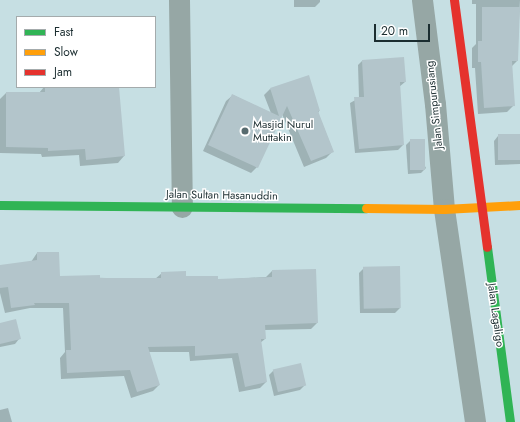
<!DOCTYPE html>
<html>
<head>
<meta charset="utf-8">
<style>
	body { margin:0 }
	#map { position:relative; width:520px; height:422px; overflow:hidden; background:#c6dfe3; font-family:Jost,sans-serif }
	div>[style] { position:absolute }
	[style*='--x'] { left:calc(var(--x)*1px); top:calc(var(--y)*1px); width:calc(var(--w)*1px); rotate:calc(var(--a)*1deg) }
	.shadow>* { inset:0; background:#0003 }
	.building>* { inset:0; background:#b3c5cb; transform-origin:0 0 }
	.street>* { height:21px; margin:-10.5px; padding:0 10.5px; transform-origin:10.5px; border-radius:10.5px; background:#96a7a5 }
	.fast>* { height:9px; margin:-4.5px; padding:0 4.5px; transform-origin:4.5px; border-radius:4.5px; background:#30b455 }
	.slow>* { height:9px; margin:-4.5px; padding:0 4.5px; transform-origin:4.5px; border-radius:4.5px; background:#ff9f0a }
	.jam>* { height:9px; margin:-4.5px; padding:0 4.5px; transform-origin:4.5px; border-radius:4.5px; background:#e5322d }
	.dots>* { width:11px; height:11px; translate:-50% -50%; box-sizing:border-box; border:2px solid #fff; border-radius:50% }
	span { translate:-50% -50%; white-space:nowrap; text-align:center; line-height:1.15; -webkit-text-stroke:3px #fff; paint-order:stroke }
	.street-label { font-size:11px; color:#1b2d30 }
	.poi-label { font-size:11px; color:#1b2d30 }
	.left { translate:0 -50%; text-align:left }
	.legend { position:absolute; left:16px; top:16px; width:140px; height:72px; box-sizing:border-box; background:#fff; border:1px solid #a4abac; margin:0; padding:5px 7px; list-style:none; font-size:12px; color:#1b2d30 }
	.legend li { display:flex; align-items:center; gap:8px; height:20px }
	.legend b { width:20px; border:1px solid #a4abac }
	.scale { position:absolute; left:374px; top:24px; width:56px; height:18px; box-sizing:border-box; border:2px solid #1b2d30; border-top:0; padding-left:5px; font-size:12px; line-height:14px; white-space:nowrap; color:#1b2d30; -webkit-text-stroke:3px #fff; paint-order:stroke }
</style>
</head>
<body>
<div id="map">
	<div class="shadow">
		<i style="clip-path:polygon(294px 0,320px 0,320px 2px,315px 7px,294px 7px)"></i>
		<i style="clip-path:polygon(472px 0,520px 0,517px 61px,511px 67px,514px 105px,507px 112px,478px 114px,475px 68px,472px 68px,472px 48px,476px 44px,476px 4px,472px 4px)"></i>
		<i style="clip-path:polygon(362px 61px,405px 82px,399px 87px,403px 145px,398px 150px,355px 153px,350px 103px,359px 98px,358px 65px)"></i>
		<i style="clip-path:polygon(44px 87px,118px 87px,124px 156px,118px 163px,80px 166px,79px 155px,42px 157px,41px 154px,0 153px,0 99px,6px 93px,39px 93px)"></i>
		<i style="clip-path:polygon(270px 89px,319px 111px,318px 113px,333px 151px,326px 158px,304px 167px,282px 114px,257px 167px,251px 173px,203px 151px,226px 101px,233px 95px,271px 113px,264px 95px)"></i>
		<i style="clip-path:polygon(520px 135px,520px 164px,495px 165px,494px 141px,498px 136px)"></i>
		<i style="clip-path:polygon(411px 140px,426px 168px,421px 173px,408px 174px,406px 145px)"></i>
		<i style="clip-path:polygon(37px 253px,58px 253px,59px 277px,155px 279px,162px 273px,217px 280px,266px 277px,272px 271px,317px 323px,311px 329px,265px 330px,265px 339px,260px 343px,266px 382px,260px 388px,239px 392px,232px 358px,190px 361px,189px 352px,149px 352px,159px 385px,153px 391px,131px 398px,124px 376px,61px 379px,60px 358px,65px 352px,63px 308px,30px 308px,5px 313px,0 293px,0 266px,31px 262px)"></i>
		<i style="clip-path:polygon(364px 268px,400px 308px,395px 313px,360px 313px,359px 273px)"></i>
		<i style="clip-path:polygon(0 324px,19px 339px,15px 344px,0 347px)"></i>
		<i style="clip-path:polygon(274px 370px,305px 385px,300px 390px,274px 396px,269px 375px)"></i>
		<i style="clip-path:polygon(8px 408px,12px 422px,0 422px,0 410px)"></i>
	</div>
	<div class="building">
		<i style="clip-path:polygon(482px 7px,520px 7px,518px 61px,512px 61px,515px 106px,484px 108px,481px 62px,478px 62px,478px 41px,482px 41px)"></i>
		<i style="clip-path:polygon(404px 57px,406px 82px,400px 82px,404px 145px,359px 149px,354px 97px,364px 97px,362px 60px)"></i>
		<i style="clip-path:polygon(309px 75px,320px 111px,318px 111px,334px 152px,311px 161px,287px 106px,258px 168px,208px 145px,232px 94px,279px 116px,270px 88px)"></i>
		<i style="clip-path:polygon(45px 87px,119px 87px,125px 156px,86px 160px,85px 149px,48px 151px,48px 148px,6px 147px,6px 92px,45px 92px)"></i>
		<i style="left:520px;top:134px;width:26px;height:22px;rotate:90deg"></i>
		<i style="left:410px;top:139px;width:15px;height:31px"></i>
		<i style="clip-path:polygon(37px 252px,59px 252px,60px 276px,100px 275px,100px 278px,161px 278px,161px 272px,186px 271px,186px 276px,218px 276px,218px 279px,272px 277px,272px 270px,316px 269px,318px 323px,265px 325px,266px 339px,261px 339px,267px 382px,245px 387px,238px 353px,195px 356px,195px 346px,148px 347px,160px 385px,137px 392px,130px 370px,67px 373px,66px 350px,71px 350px,69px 303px,34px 303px,35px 305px,11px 308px,8px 287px,0 288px,0 265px,37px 260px)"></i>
		<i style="left:400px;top:266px;width:42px;height:37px;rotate:89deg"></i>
		<i style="clip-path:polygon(16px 319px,21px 339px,0 344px,0 323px)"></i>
		<i style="left:301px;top:363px;width:23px;height:29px;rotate:77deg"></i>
	</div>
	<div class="street">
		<i style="--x:179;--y:0;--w:207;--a:89.2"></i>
		<i style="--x:422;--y:0;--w:105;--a:82.9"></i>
		<i style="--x:435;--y:104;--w:105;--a:85.1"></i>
		<i style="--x:444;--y:209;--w:215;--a:81.7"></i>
	</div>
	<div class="fast">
		<i style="--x:0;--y:205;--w:366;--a:0.5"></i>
		<i style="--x:487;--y:247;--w:177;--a:82.5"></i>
	</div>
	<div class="slow">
		<i style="--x:366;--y:208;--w:78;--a:0.7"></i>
		<i style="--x:444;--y:209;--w:76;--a:-3"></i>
	</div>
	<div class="jam">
		<i style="--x:454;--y:0;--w:249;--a:82.4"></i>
	</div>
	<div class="dots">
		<i style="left:245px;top:131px;background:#576b6f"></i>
	</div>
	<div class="street-label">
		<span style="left:434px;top:105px;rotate:-96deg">Jalan Simpurusiang</span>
		<span style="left:222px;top:195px;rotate:1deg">Jalan Sultan Hasanuddin</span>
		<span style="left:496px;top:315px;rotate:82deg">Jalan Lagaligo</span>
	</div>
	<div class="poi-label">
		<span class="left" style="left:253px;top:131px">Masjid Nurul<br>Muttakin</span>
	</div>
	<ul class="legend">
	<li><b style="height:5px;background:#30b455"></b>Fast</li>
	<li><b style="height:5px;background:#ff9f0a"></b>Slow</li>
	<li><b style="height:5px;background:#e5322d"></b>Jam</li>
	</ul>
	<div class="scale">20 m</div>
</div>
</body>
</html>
